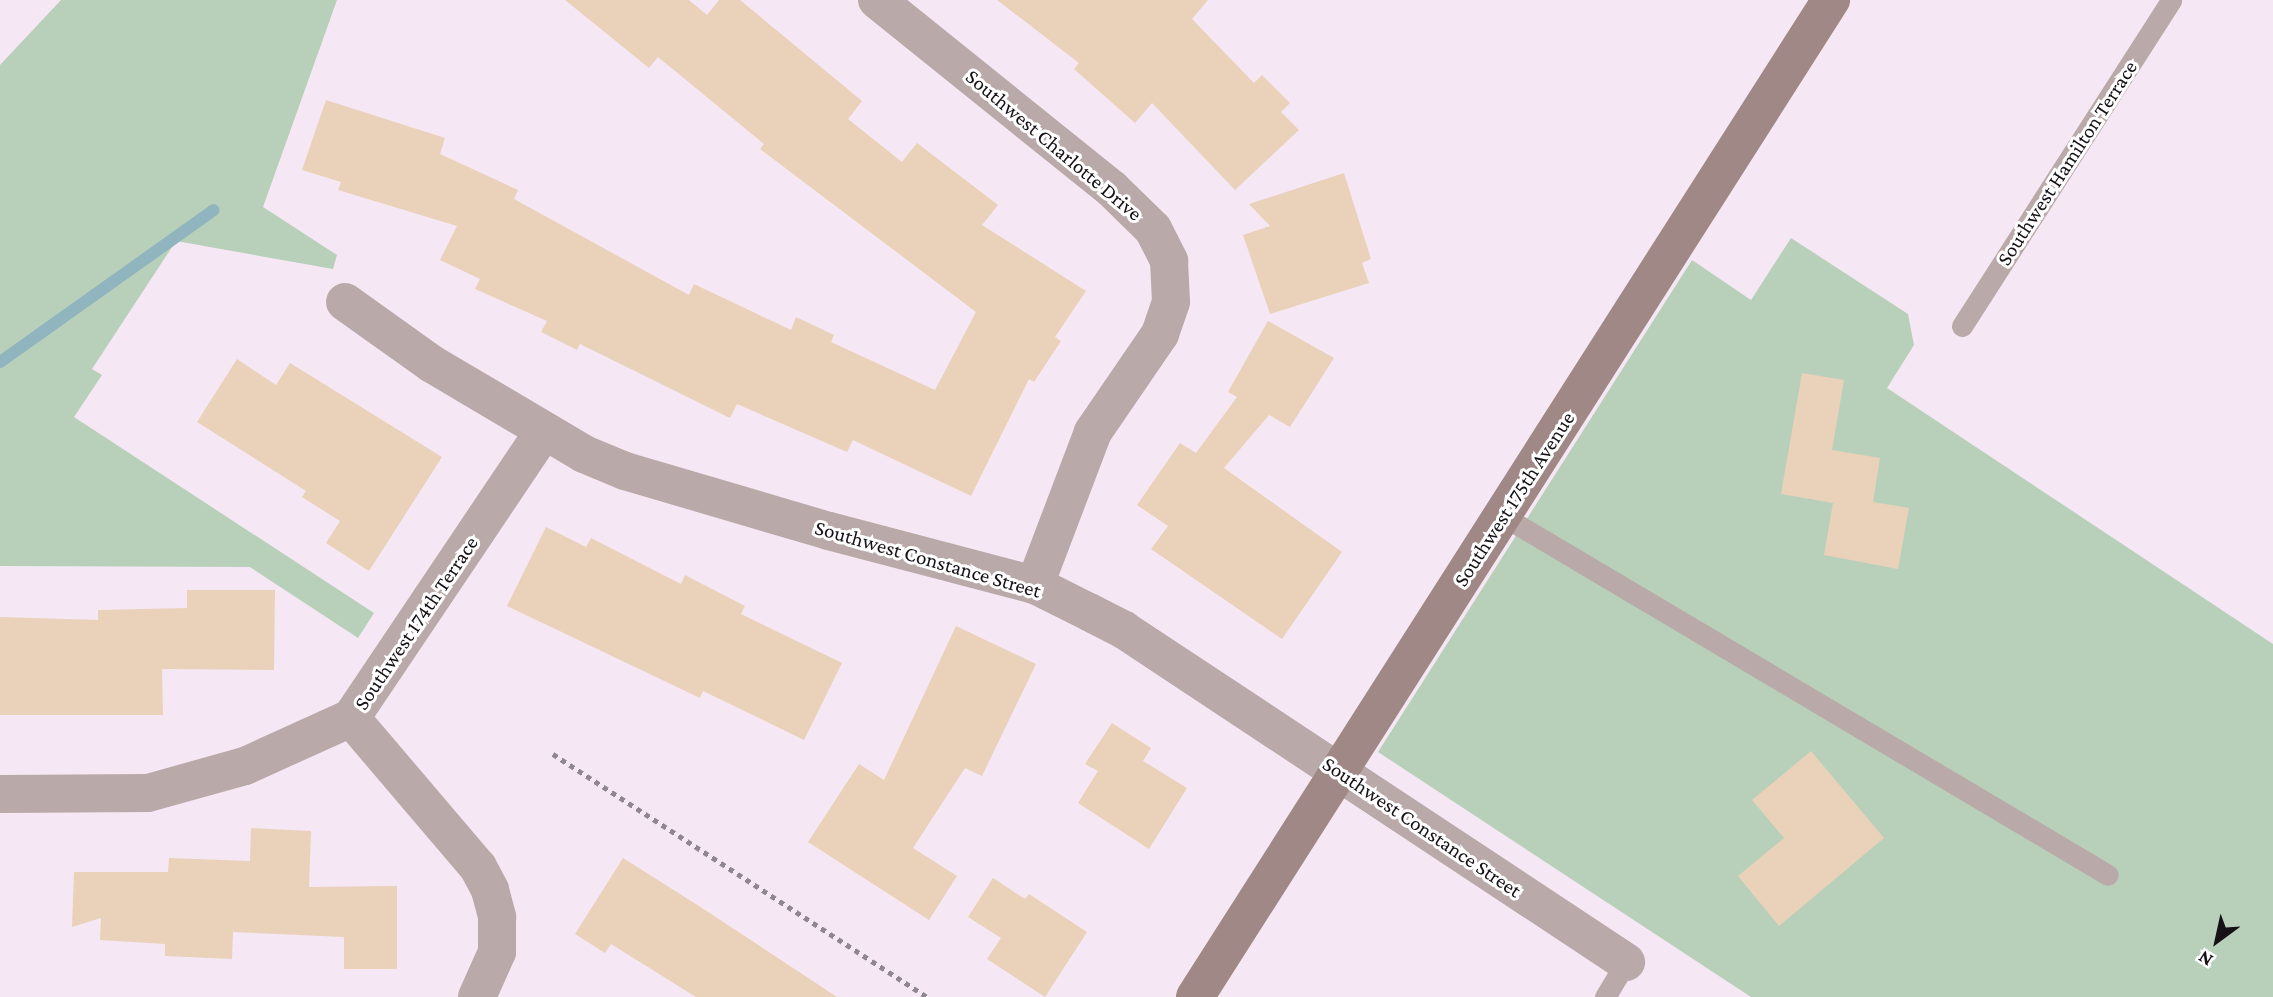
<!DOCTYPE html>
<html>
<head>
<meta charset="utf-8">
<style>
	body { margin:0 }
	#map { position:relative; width:2273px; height:997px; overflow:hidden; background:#f5e8f4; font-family:"Crimson Pro",serif }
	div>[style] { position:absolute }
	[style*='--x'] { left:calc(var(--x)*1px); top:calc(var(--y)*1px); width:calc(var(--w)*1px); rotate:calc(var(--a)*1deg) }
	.green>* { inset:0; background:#b8d0ba }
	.stream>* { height:12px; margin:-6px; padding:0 6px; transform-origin:6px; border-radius:6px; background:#90b5bf }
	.building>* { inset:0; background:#ead1b9 }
	.path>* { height:4.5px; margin-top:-2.25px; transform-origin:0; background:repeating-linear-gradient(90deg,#8f868f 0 5px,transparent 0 10px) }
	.lane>* { height:21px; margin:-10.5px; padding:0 10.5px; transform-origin:10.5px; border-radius:10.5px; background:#b9a9a8 }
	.street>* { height:38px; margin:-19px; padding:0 19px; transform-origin:19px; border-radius:19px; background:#b9a9a8 }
	.secondary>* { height:38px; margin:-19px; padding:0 19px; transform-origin:19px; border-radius:19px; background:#a08886 }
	span { translate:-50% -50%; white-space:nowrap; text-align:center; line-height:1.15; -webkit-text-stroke:6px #fff; paint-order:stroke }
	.street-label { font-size:21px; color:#151115 }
	.north { position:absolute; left:2182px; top:906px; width:70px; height:70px; -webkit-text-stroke:5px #fff; paint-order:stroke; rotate:213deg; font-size:19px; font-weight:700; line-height:28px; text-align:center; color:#151115 }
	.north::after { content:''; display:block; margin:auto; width:24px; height:32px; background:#151115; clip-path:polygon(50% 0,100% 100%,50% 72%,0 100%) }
</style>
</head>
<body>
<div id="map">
	<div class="green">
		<i style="clip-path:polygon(61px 0,337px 0,263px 207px,337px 255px,333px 269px,176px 241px,92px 369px,102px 375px,74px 417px,374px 613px,358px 638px,250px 567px,0 566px,0 65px)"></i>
		<i style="clip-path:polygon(1791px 238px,1908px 314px,1914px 345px,1887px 388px,2273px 644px,2273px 997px,1751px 997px,1378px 752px,1692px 260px,1751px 300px)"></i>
	</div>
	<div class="stream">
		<i style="--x:0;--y:362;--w:262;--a:-35.4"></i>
	</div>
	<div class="building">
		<i style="clip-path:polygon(565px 0,689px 0,707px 15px,719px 0,740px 0,862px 101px,848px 119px,902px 162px,917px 143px,998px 205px,982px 225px,1086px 291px,1055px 337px,1061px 341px,1034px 382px,1029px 379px,971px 496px,853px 440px,847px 452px,737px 404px,730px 418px,580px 344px,577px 350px,541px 332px,547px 321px,475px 289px,480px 279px,440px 260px,457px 226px,338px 190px,341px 182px,302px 170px,326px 100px,445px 138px,440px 154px,518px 190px,514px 199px,689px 295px,694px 284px,791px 330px,796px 317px,834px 335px,831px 342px,935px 390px,976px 312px,760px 149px,764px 144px,658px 57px,649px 68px)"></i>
		<i style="clip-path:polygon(997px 0,1208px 0,1192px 19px,1254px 83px,1262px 75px,1290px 103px,1281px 112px,1299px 130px,1235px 190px,1152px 103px,1135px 123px,1074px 69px,1079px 63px)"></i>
		<i style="clip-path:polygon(1344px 173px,1371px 259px,1362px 263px,1369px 283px,1270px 314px,1243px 235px,1270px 226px,1249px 204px)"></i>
		<i style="clip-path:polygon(1268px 321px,1334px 358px,1290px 427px,1269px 415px,1224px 468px,1342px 552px,1282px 639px,1151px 549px,1168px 526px,1137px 505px,1180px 443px,1196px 453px,1237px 397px,1228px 392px)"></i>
		<i style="clip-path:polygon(237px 359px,276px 385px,290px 363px,442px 457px,369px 571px,326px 543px,340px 521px,302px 497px,306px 491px,197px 422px)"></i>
		<i style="clip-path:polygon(1802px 373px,1844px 380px,1832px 450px,1880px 458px,1873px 502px,1909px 508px,1898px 569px,1824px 555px,1833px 503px,1781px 494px)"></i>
		<i style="clip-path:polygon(546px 527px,586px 547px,591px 538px,681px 584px,685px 575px,745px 606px,741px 614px,842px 663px,804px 740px,703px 691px,700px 698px,507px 606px)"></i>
		<i style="clip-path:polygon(187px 590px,275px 590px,274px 670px,162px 669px,163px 715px,0 715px,0 617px,98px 620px,98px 610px,187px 608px)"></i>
		<i style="clip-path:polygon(956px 626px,1036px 664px,982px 776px,965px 768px,913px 848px,957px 876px,929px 920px,808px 842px,859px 764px,884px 780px)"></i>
		<i style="clip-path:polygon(1112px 723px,1151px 748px,1143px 761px,1187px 788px,1149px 849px,1078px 803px,1098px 771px,1085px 764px)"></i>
		<i style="clip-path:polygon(1811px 751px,1884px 838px,1779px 926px,1738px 876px,1784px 838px,1752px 800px)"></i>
		<i style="clip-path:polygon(251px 828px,311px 831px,309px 887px,397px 886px,397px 969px,344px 969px,344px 937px,233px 932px,232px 959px,165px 956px,165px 944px,100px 940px,101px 918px,72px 927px,74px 872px,168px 872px,169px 858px,250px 861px)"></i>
		<i style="clip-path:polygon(623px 858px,699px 906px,837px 997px,696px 997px,611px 944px,605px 953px,575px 934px)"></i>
		<i style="clip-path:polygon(993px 878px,1025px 899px,1029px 894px,1087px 932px,1045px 997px,987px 959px,1001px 938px,968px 917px)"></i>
	</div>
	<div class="path">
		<i style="--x:553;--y:754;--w:446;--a:33"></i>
	</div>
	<div class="lane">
		<i style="--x:1962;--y:326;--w:387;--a:-57.3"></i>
		<i style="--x:1503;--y:516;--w:703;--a:30.68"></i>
		<i style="--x:1605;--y:997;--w:41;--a:-59"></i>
	</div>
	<div class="street">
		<i style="--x:877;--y:0;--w:302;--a:38.8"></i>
		<i style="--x:1112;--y:189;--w:57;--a:44.3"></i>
		<i style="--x:1153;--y:229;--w:36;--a:63"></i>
		<i style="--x:1169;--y:261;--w:41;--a:87.2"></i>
		<i style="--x:1171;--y:302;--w:34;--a:109"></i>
		<i style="--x:1160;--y:334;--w:119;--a:124.4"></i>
		<i style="--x:1093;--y:432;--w:164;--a:110.8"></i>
		<i style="--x:345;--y:302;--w:107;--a:35.5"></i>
		<i style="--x:432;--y:364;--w:177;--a:30.6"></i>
		<i style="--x:584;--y:454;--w:44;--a:22.5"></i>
		<i style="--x:625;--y:471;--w:213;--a:16.4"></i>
		<i style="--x:829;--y:531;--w:213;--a:14.7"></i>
		<i style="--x:1035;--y:585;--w:60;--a:26.6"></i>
		<i style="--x:1089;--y:612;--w:39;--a:27"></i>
		<i style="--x:1124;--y:630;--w:602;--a:33.48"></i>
		<i style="--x:351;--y:718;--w:196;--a:49.6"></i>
		<i style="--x:478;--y:867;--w:26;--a:62"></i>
		<i style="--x:490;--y:890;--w:28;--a:75"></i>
		<i style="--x:497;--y:917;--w:35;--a:90"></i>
		<i style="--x:497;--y:952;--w:49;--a:114"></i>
		<i style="--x:0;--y:794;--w:148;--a:-0.4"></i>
		<i style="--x:148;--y:793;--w:101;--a:-15.6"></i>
		<i style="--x:245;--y:766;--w:116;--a:-24.4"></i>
		<i style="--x:351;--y:718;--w:344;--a:-56.1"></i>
	</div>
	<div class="secondary">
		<i style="--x:1195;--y:997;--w:1183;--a:-57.47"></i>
	</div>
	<div class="street-label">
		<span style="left:1054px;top:145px;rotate:40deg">Southwest Charlotte Drive</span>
		<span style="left:2067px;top:163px;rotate:-57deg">Southwest Hamilton Terrace</span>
		<span style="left:1514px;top:499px;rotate:-57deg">Southwest 175th Avenue</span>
		<span style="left:928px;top:559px;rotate:16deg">Southwest Constance Street</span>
		<span style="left:416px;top:623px;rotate:-56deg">Southwest 174th Terrace</span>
		<span style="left:1422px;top:827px;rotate:34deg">Southwest Constance Street</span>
	</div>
	<div class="north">N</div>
</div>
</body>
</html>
